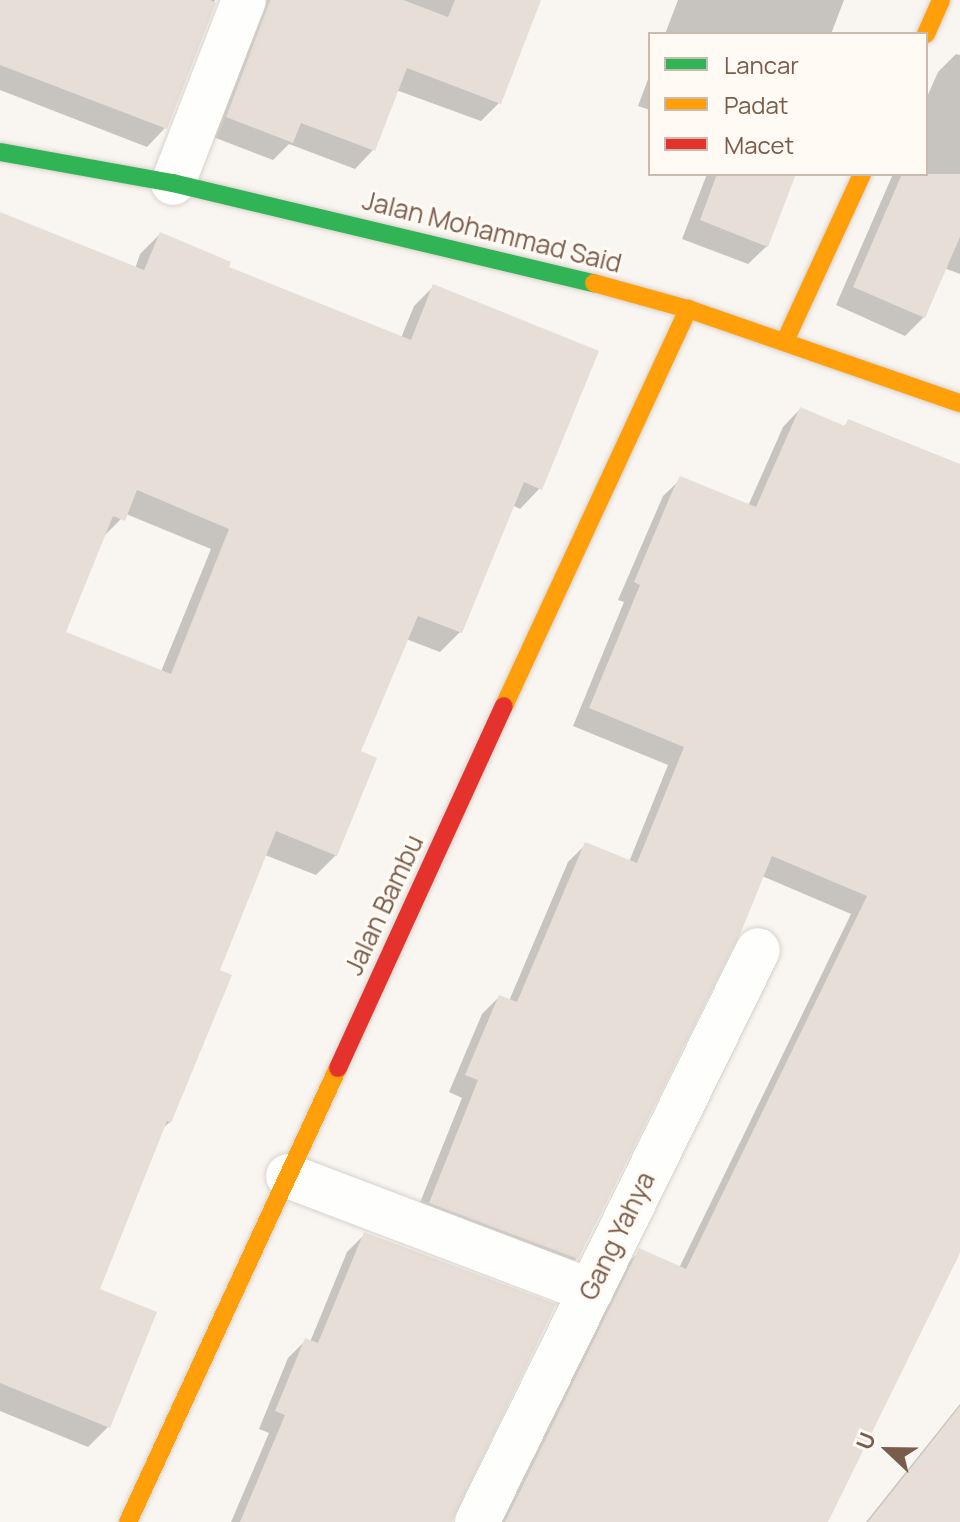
<!DOCTYPE html>
<html>
<head>
<meta charset="utf-8">
<style>
	body { margin:0 }
	#map { position:relative; width:960px; height:1522px; overflow:hidden; background:#f9f5f0; font-family:Manrope,sans-serif }
	div>[style] { position:absolute }
	[style*='--x'] { left:calc(var(--x)*1px); top:calc(var(--y)*1px); width:calc(var(--w)*1px); rotate:calc(var(--a)*1deg) }
	.shadow>* { inset:0; background:#0003 }
	.building>* { inset:0; background:#e6ded7 }
	.roads { filter:drop-shadow(0 0 2px #d7d1cb) drop-shadow(0 0 2px #d7d1cb) }
	.street>* { height:44px; margin:-22px; padding:0 22px; transform-origin:22px; border-radius:22px; background:#fefefd }
	.fast>* { height:18px; margin:-9px; padding:0 9px; transform-origin:9px; border-radius:9px; background:#30b455 }
	.slow>* { height:18px; margin:-9px; padding:0 9px; transform-origin:9px; border-radius:9px; background:#ff9f0a }
	.jam>* { height:18px; margin:-9px; padding:0 9px; transform-origin:9px; border-radius:9px; background:#e5322d }
	span { translate:-50% -50%; white-space:nowrap; text-align:center; line-height:1.15; -webkit-text-stroke:6px #fffaf3; paint-order:stroke }
	.street-label { font-size:26px; color:#7a5c4d }
	.legend { position:absolute; left:648px; top:32px; width:280px; height:144px; box-sizing:border-box; background:#fffaf3; border:2px solid #cabbb1; margin:0; padding:10px 14px; list-style:none; font-size:24px; color:#7a5c4d }
	.legend li { display:flex; align-items:center; gap:16px; height:40px }
	.legend b { width:40px; border:2px solid #cabbb1 }
	.north { position:absolute; left:848px; top:1410px; width:80px; height:80px; -webkit-text-stroke:6px #fffaf3; paint-order:stroke; rotate:292deg; font-size:22px; font-weight:700; line-height:32px; text-align:center; color:#7a5c4d }
	.north::after { content:''; display:block; margin:auto; width:28px; height:36px; background:#7a5c4d; clip-path:polygon(50% 0,100% 100%,50% 72%,0 100%) }
</style>
</head>
<body>
<div id="map">
	<div class="shadow">
		<i style="clip-path:polygon(0 0,215px 0,165px 128px,147px 147px,0 90px)"></i>
		<i style="clip-path:polygon(241px 0,539px 0,500px 102px,481px 121px,396px 90px,373px 150px,355px 169px,289px 144px,273px 160px,208px 135px)"></i>
		<i style="clip-path:polygon(678px 0,844px 0,831px 34px,665px 34px)"></i>
		<i style="clip-path:polygon(956px 54px,960px 55px,960px 274px,944px 268px,924px 317px,905px 336px,836px 305px,893px 174px,926px 174px,926px 99px,938px 72px)"></i>
		<i style="clip-path:polygon(650px 74px,650px 110px,638px 106px)"></i>
		<i style="clip-path:polygon(707px 174px,794px 174px,767px 246px,748px 264px,682px 239px)"></i>
		<i style="clip-path:polygon(0 216px,135px 269px,140px 254px,160px 234px,226px 268px,401px 338px,414px 306px,434px 286px,540px 488px,520px 509px,512px 505px,460px 632px,440px 652px,406px 639px,359px 752px,336px 855px,316px 875px,265px 855px,218px 971px,170px 1122px,162px 1129px,97px 1290px,108px 1427px,88px 1447px,0 1411px,0 720px,149px 701px,211px 549px,126px 514px,0 640px)"></i>
		<i style="clip-path:polygon(800px 409px,843px 427px,849px 421px,960px 474px,960px 1248px,825px 1522px,498px 1522px,622px 1268px,640px 1251px,679px 1268px,851px 914px,762px 876px,577px 1258px,559px 1276px,413px 1220px,462px 1098px,449px 1092px,482px 1014px,499px 997px,509px 1001px,568px 862px,586px 844px,629px 862px,668px 765px,573px 726px,624px 602px,618px 600px,663px 496px,681px 479px,748px 506px,783px 427px)"></i>
		<i style="clip-path:polygon(365px 1234px,451px 1522px,231px 1522px,269px 1433px,259px 1429px,288px 1358px,306px 1340px,310px 1342px,347px 1252px)"></i>
		<i style="clip-path:polygon(960px 1404px,960px 1522px,866px 1522px)"></i>
	</div>
	<div class="building">
		<i style="clip-path:polygon(0 0,210px 0,216px 3px,167px 129px,0 65px)"></i>
		<i style="clip-path:polygon(270px 0,403px 0,448px 17px,455px 0,541px 0,501px 104px,407px 68px,375px 151px,301px 123px,293px 143px,226px 117px)"></i>
		<i style="clip-path:polygon(717px 174px,796px 174px,768px 247px,700px 220px)"></i>
		<i style="clip-path:polygon(902px 174px,960px 174px,960px 237px,925px 318px,853px 287px)"></i>
		<i style="clip-path:polygon(evenodd,0 212px,144px 270px,160px 232px,231px 262px,229px 267px,411px 340px,433px 284px,599px 351px,542px 490px,524px 482px,462px 633px,418px 616px,361px 751px,377px 758px,337px 856px,276px 831px,220px 970px,232px 975px,171px 1123px,167px 1121px,100px 1289px,157px 1312px,110px 1428px,0 1383px,0 212px,137px 490px,229px 529px,171px 674px,66px 632px,113px 516px,125px 521px,137px 490px)"></i>
		<i style="clip-path:polygon(800px 407px,845px 426px,848px 419px,960px 464px,960px 1253px,828px 1522px,505px 1522px,639px 1248px,686px 1269px,867px 896px,772px 856px,741px 932px,578px 1259px,429px 1203px,478px 1080px,465px 1075px,499px 995px,517px 1002px,585px 842px,637px 863px,684px 747px,589px 708px,640px 585px,634px 582px,672px 492px,680px 476px,756px 507px)"></i>
		<i style="clip-path:polygon(364px 1232px,556px 1304px,452px 1522px,240px 1522px,285px 1415px,275px 1411px,305px 1338px,318px 1343px)"></i>
		<i style="clip-path:polygon(960px 1406px,960px 1522px,868px 1522px)"></i>
	</div>
	<div class="roads">
		<div class="street">
			<i style="--x:173;--y:183;--w:196;--a:-68.8"></i>
			<i style="--x:288;--y:1176;--w:324;--a:20.8"></i>
			<i style="--x:477;--y:1522;--w:637;--a:-63.84"></i>
		</div>
		<div class="fast">
			<i style="--x:0;--y:152;--w:176;--a:10.2"></i>
			<i style="--x:173;--y:183;--w:433;--a:13.4"></i>
		</div>
		<div class="slow">
			<i style="--x:926;--y:34;--w:37;--a:-66"></i>
			<i style="--x:594;--y:283;--w:98;--a:15.5"></i>
			<i style="--x:688;--y:309;--w:288;--a:19.1"></i>
			<i style="--x:785;--y:341;--w:184;--a:-65.2"></i>
			<i style="--x:504;--y:706;--w:438;--a:-65.1"></i>
			<i style="--x:128;--y:1522;--w:500;--a:-65.18"></i>
		</div>
		<div class="jam">
			<i style="--x:338;--y:1068;--w:398;--a:-65.4"></i>
		</div>
	</div>
	<div class="street-label">
		<span style="left:492px;top:232px;rotate:14deg">Jalan Mohammad Said</span>
		<span style="left:384px;top:905px;rotate:-65deg">Jalan Bambu</span>
		<span style="left:617px;top:1236px;rotate:-64deg">Gang Yahya</span>
	</div>
	<ul class="legend">
	<li><b style="height:10px;background:#30b455"></b>Lancar</li>
	<li><b style="height:10px;background:#ff9f0a"></b>Padat</li>
	<li><b style="height:10px;background:#e5322d"></b>Macet</li>
	</ul>
	<div class="north">U</div>
</div>
</body>
</html>
